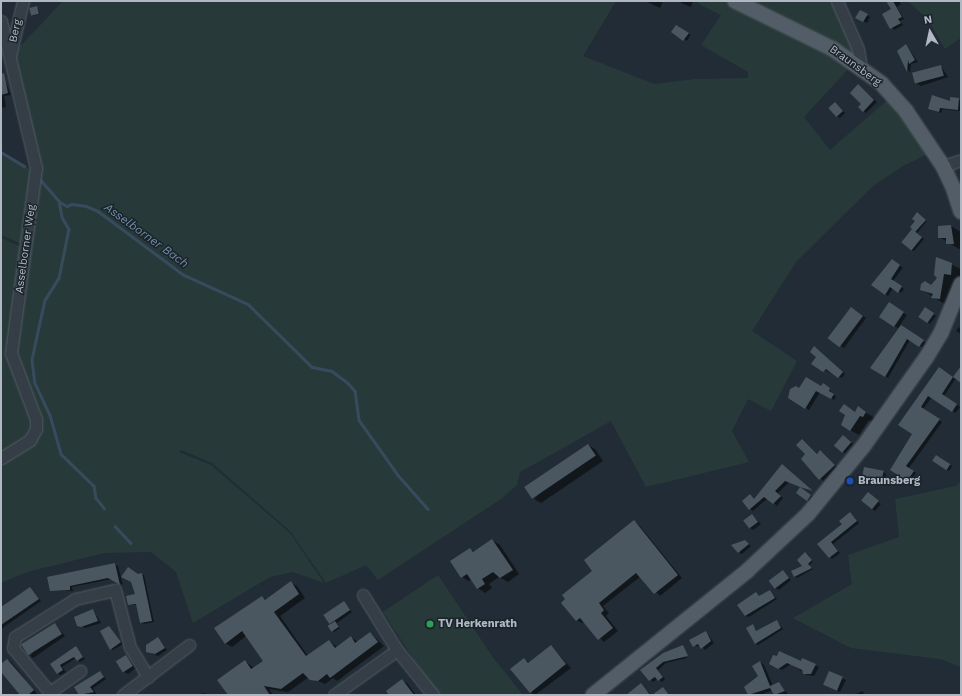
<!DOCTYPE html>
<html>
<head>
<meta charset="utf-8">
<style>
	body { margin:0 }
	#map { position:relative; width:962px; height:696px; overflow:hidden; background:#222c36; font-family:"Work Sans",sans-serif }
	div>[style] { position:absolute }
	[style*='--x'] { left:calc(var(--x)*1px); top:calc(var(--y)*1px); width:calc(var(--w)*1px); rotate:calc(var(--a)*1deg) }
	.green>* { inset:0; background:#273a39 }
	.shadow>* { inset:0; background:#0007; transform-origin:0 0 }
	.stream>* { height:2.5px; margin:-1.25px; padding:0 1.25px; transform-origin:1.25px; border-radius:1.25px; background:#384b5e }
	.building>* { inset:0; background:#4a5761; transform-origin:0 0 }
	.roads { filter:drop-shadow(0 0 1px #535c64) drop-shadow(0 0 1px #535c64) }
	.minor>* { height:11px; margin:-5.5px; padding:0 5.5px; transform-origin:5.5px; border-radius:5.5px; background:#353e46 }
	.major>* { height:14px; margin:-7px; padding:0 7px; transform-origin:7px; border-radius:7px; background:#535d67 }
	.dots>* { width:11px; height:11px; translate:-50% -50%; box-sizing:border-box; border:2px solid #1b232b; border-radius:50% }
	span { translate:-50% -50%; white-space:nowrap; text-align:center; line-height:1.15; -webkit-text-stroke:3px #1b232b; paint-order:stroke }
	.street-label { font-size:11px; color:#b0b9c3 }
	.poi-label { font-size:11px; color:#b0b9c3; font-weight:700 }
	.left { translate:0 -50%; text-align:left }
	.water-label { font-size:12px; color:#728ca5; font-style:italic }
	.frame { position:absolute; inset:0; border:2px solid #b0b9c3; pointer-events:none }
	.north { position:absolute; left:910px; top:12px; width:40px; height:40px; -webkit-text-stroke:3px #1b232b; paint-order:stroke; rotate:351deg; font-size:11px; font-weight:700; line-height:16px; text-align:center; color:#b0b9c3 }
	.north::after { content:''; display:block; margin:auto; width:14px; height:18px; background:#b0b9c3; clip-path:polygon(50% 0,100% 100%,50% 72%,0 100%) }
</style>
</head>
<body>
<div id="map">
	<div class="green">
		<i style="clip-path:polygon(63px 1px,616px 1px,583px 56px,654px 84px,695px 79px,748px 78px,748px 72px,701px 45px,721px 15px,699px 4px,699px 1px,725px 1px,852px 65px,804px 117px,830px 150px,891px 97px,928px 154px,903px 166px,873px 186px,796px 262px,752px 331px,797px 361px,771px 411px,748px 399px,732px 431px,749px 462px,646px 487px,611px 421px,520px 472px,517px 485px,501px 499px,378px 580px,366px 565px,326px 583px,290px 531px,212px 463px,181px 450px,179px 452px,211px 465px,290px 533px,324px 583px,293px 572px,270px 577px,193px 623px,176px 572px,151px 552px,104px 553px,27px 572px,1px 583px,1px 460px,36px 431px,13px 353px,38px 182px,12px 55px)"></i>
		<i style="clip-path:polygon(745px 1px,835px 1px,856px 55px,854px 58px)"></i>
		<i style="clip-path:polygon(908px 1px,961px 1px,961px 38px,945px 49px,928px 20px)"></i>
		<i style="clip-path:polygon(1px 151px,33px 171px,24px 245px,1px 235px)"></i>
		<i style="clip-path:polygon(1px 238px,24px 248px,10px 340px,34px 429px,1px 457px)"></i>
		<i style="clip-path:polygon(961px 481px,961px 667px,940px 659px,851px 648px,793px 618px,852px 584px,848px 555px,899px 537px,895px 499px,956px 486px)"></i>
		<i style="clip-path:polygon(438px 575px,492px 656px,523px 695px,439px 695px,425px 677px,383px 612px)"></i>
	</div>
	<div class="shadow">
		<i style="clip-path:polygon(645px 1px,663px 1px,660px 8px)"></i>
		<i style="clip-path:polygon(681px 1px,693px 1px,691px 7px,681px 3px)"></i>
		<i style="clip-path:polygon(887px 1px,899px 1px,901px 4px,897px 7px,904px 19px,900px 21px,903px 25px,894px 30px,883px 15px,892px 10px)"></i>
		<i style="clip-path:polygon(37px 7px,40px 14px,32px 16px,31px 16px)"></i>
		<i style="clip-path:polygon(860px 11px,870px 17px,867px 23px,856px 18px)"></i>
		<i style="left:676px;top:26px;width:17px;height:7px;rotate:31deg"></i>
		<i style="clip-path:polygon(906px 45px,918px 62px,911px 64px,910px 73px,898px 52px)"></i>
		<i style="clip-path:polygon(941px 66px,948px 77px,921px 86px,917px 84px)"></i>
		<i style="clip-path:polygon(6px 83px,11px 95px,4px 96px,6px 107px,1px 108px,1px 84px)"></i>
		<i style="clip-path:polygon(861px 88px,877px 102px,866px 113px,863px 111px)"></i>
		<i style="clip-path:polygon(959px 100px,961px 102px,960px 111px,943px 109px,941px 113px,932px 110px)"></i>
		<i style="clip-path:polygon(835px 103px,845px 113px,840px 118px,837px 116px)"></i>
		<i style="clip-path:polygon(920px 215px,927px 221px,917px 233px,924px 239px,914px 251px,911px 250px,913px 231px,917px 232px,911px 227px)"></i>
		<i style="clip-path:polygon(951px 226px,961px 232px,961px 250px,939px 237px)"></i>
		<i style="clip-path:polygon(937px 258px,961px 269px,961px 280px,955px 280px,950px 305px,943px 303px,921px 289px,932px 286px,939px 278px)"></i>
		<i style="clip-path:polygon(892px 260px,903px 268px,893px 281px,904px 289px,901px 293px,893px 288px,888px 296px,885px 294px)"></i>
		<i style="left:890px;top:304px;width:20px;height:16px;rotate:33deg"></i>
		<i style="clip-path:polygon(855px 310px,866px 318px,844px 348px,830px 339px)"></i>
		<i style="clip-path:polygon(928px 310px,936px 316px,930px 324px,927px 322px)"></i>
		<i style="clip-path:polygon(901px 327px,926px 343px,922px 347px,910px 340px,888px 378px,872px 368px)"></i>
		<i style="clip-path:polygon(959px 327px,961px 328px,961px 334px,956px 331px)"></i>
		<i style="clip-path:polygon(817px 349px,845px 374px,842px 378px,812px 364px,817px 357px)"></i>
		<i style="clip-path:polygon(961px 367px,961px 382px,956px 378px,944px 396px,960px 407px,955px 413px,932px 397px,923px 409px,942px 422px,909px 468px,916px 473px,910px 482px,891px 470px,913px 434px,899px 424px,942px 370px,954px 378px)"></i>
		<i style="clip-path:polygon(826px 386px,836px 397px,834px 400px,820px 392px,809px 410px,789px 397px,800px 389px)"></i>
		<i style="clip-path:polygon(858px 408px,875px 418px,872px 422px,869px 420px,859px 435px,850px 430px)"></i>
		<i style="clip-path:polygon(846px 438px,853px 444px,845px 453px,843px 452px)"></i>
		<i style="clip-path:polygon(805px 442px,817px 454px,823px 453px,837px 467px,823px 481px,802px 459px,807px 454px)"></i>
		<i style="clip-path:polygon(588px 445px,595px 449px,603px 461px,541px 503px,534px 499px)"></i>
		<i style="left:936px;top:456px;width:19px;height:6px;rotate:32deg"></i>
		<i style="clip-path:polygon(785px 467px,812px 491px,789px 482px,778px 493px,783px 498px,777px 506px,768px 498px,753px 511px,750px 509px,750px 496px,755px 500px)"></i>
		<i style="clip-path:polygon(883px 472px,886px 474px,885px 484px,863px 479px)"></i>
		<i style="clip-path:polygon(800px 488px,814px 497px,810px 502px,807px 500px)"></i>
		<i style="clip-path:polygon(871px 496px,881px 504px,875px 511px,872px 509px)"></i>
		<i style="clip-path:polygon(850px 513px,859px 523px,833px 544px,840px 553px,832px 559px,818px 544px,844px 525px)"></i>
		<i style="clip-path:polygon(752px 515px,761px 524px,753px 530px,750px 528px)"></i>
		<i style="clip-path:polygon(634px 522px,639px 525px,682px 578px,660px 596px,641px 576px,603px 606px,609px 613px,606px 616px,618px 631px,604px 642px,584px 622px,582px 623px,577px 620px,594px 571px)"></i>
		<i style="clip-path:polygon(492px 540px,500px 545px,519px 574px,508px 582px,499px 577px,489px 584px,492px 588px,485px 593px,478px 588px,472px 579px,469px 581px,462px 577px,470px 549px,475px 552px)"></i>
		<i style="clip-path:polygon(745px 541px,751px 546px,742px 554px,738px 552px)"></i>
		<i style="clip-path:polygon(808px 555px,813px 562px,809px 565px,813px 569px,797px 578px,794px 576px,803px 567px)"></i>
		<i style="clip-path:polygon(115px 564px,118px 566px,123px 585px,112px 579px,72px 587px,73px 591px,51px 590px)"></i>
		<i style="clip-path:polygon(783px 572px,791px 580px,779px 590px,775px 588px)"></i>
		<i style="clip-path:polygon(141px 574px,144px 575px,154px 622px,144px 624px,141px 622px,137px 605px,129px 605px,136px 595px,138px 575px)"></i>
		<i style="clip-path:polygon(291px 583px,297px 586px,305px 598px,280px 616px,308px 656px,329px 641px,337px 647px,351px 637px,358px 642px,370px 633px,384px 646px,337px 681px,333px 678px,325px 684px,309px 677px,288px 692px,269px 689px,273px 695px,229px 695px,245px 661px,254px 668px,264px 661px,246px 636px,232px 647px,225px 643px,262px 597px,267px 600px)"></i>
		<i style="clip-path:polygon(30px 588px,41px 601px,1px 629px,1px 608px)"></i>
		<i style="clip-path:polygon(770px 591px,777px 599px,749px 617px,746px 616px,739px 605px,756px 593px,760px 597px)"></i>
		<i style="clip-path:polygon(344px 603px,352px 612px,337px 623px,340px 628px,334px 632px,330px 623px)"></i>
		<i style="clip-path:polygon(93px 610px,101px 623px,85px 628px,82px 626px)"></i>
		<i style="clip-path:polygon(777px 621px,783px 629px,758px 645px,756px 644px,753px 626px,757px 631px)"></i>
		<i style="clip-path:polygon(55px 624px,65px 636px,33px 658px,30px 656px)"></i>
		<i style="clip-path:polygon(109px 627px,123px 644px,113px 650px,111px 649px)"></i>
		<i style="clip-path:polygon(706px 632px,714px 643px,705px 650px,701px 646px,693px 646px)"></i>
		<i style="clip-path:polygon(158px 638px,167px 650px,158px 656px,147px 651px)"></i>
		<i style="clip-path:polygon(551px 646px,571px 668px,535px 695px,530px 692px,524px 659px,530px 663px)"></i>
		<i style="clip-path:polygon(683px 646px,687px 658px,666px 663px,658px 670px,665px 679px,662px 682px,658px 679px,653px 682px,642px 671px)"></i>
		<i style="clip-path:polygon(76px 648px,85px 659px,80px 662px,76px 658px,62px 667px,66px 672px,61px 675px,58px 674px,51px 665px)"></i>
		<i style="clip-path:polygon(126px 656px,136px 668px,128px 674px,124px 672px)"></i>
		<i style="clip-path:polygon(777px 658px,801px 662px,803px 659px,819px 667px,814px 676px,807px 675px,791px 664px,782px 670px,770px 664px)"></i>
		<i style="clip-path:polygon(7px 660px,11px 662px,38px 695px,21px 695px,1px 671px,1px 665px)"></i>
		<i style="clip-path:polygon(760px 662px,764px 665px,773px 686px,779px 683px,788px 694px,775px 695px,773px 690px,761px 695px,749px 695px,745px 687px,759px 676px)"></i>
		<i style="clip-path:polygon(100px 672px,106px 679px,93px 688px,97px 695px,80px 695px,75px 687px)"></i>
		<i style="clip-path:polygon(842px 678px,846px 680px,840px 692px,827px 686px)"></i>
		<i style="clip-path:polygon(402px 681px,407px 683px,416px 695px,390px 695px)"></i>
		<i style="clip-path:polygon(641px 684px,651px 695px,626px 695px)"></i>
		<i style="clip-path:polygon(862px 691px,866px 695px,854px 695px)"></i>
		<i style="clip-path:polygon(204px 693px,208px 695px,196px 695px)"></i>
	</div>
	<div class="stream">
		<i style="--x:1;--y:152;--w:27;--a:31"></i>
		<i style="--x:40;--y:179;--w:29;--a:49"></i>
		<i style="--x:59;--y:201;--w:16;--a:79"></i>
		<i style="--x:62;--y:217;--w:14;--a:60"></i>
		<i style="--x:69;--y:229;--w:50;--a:101.5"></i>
		<i style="--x:59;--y:278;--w:26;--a:122"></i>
		<i style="--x:45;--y:300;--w:42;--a:102.4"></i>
		<i style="--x:36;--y:341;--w:19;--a:102"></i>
		<i style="--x:32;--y:360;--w:23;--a:83"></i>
		<i style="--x:35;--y:383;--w:35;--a:65"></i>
		<i style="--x:50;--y:415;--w:41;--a:74.2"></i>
		<i style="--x:61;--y:454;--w:46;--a:44.1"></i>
		<i style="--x:94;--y:486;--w:12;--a:81"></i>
		<i style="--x:96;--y:498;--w:13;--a:51"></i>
		<i style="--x:60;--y:202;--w:8;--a:30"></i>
		<i style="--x:67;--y:206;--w:5;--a:-22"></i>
		<i style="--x:72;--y:204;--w:14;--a:8"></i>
		<i style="--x:86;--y:206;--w:13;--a:23"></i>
		<i style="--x:98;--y:211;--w:107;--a:36.7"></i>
		<i style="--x:184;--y:275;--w:70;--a:24.4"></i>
		<i style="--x:248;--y:304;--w:90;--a:44.5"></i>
		<i style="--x:312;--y:367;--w:20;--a:11"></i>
		<i style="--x:332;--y:371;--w:20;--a:37"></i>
		<i style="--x:348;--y:383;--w:11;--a:49"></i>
		<i style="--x:355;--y:391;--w:29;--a:82"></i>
		<i style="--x:359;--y:420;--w:67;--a:54.7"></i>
		<i style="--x:398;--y:475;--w:45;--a:48.6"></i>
		<i style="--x:115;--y:526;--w:23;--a:47"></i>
	</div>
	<div class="building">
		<i style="clip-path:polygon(886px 1px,893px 1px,902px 17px,898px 19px,901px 23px,890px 29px,882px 14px,891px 9px)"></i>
		<i style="left:37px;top:6px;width:8px;height:8px;rotate:76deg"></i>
		<i style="clip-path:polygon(860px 10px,868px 14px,863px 22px,855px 18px)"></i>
		<i style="clip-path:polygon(676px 25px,689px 33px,683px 41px,671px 32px)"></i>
		<i style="clip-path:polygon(906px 44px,915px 60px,909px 64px,908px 60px,907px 72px,897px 51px)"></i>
		<i style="left:941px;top:65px;width:11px;height:30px;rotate:75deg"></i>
		<i style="clip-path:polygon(4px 73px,8px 93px,1px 95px,1px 74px)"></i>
		<i style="clip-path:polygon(858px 84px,874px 100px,863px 112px,858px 107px,861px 104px,850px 93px)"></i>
		<i style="clip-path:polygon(932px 95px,950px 101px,950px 97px,959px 98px,958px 110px,940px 108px,939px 112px,928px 109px)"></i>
		<i style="left:835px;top:102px;width:12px;height:9px;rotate:48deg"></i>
		<i style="clip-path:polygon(917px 212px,926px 220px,915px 232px,910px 227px,915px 221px,912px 219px)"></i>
		<i style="clip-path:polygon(951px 225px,954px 244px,946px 244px,946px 238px,938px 238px,938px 226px)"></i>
		<i style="left:912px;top:229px;width:13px;height:17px;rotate:39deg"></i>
		<i style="clip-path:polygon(936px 257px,952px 263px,951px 275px,944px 274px,940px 299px,931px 298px,933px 294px,920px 290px,921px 284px,925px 281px,931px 285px,937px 278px,934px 275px)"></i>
		<i style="clip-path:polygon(892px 259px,900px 265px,891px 279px,902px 286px,898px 293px,890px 287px,885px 295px,871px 285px)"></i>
		<i style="left:889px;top:302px;width:18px;height:18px;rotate:34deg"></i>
		<i style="left:851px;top:307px;width:15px;height:39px;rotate:37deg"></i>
		<i style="left:925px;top:307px;width:11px;height:12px;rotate:34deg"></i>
		<i style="clip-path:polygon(901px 325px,924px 340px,919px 347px,907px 339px,885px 377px,870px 368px)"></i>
		<i style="clip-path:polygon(814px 346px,843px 372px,838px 378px,826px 369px,823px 372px,811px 364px,816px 357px,810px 352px)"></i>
		<i style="clip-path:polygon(961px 366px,961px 383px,953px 377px)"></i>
		<i style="clip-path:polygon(939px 367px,953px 377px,942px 394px,957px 404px,952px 412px,928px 396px,921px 407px,940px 419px,906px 466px,914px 471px,907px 481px,890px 470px,912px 434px,898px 425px)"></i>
		<i style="clip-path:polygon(806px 377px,821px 386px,823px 383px,830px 388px,829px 391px,834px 394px,831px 399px,816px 391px,805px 409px,788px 398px,790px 389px,796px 386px,799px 388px)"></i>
		<i style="clip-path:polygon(844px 404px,855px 412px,858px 406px,866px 412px,863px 417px,860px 416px,850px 431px,841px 425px,845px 415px,839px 411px)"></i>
		<i style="left:843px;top:435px;width:11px;height:14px;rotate:41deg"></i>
		<i style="clip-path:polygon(802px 439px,817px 454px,820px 450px,835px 465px,819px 480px,801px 459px,805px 454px,796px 445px)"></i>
		<i style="left:588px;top:444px;width:14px;height:77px;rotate:56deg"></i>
		<i style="left:936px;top:455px;width:17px;height:7px;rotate:33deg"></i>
		<i style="clip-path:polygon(782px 464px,813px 491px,800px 487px,811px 495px,807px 501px,796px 493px,800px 487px,785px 481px,775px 491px,781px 496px,773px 504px,764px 497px,749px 510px,742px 501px,750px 494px,754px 499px)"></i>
		<i style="left:864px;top:467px;width:20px;height:13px;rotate:11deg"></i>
		<i style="left:868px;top:492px;width:14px;height:11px;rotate:39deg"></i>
		<i style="clip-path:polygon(850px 512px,857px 521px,831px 542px,838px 551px,829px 558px,817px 544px,842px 524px,839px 521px)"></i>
		<i style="left:752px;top:514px;width:10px;height:11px;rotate:53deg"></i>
		<i style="clip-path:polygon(634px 520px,678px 575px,654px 594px,636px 573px,599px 603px,604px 610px,601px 613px,613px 628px,598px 640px,580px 618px,576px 621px,561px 603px,565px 599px,562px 595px,592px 571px,584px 560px)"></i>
		<i style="clip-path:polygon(492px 539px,513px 570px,500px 578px,493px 572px,482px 579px,485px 584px,477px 589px,467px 574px,461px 578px,450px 561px,470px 548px,473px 552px)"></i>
		<i style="clip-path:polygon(745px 540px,749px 544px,738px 553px,731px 545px)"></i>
		<i style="clip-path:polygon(805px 552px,812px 560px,808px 564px,812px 568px,794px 577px,791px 571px,802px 566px,797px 560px)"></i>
		<i style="clip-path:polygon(115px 563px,120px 585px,108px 578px,70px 586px,70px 590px,50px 591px,47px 577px)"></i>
		<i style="clip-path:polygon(128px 567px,138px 574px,142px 573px,152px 621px,140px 623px,136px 604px,128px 605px,126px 596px,135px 594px,131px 582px,121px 577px)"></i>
		<i style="left:783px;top:570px;width:10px;height:18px;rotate:53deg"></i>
		<i style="clip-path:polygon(291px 581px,299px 594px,274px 612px,306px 656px,329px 640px,335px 648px,351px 636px,355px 643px,370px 632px,378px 642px,330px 678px,327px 674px,318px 681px,310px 680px,303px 673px,281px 689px,264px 686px,270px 695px,228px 695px,217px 680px,245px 660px,251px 669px,263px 661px,242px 631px,225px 644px,214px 628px,262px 596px,265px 600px)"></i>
		<i style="clip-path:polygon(30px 587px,39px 599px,1px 625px,1px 607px)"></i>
		<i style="clip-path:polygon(770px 590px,775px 598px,745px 616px,737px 605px,756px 592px,759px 596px)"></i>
		<i style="left:344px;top:601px;width:11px;height:25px;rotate:56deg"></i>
		<i style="clip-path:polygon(93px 609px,98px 621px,81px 627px,77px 626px,74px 617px)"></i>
		<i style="clip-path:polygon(777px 620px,781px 628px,755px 644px,746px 628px,753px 624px,756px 631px)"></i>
		<i style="left:335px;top:621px;width:7px;height:9px;rotate:56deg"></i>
		<i style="left:55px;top:623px;width:13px;height:40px;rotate:58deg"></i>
		<i style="clip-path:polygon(109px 626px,121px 642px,110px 650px,100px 631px)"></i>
		<i style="clip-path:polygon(706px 631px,711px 641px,701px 649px,698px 644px,693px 647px,689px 640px)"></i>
		<i style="clip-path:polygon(158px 637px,165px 648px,155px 654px,146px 652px,146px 645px)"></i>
		<i style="clip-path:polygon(551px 645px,566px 664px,530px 693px,510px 669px,524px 658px,528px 663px)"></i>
		<i style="clip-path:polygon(683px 645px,688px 656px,663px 662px,656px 668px,663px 677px,658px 681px,655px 677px,649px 681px,640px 670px,663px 653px)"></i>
		<i style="clip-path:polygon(76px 646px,83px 657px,77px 661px,74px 657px,60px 665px,63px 670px,57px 674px,50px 664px)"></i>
		<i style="clip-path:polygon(779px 651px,801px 661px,802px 658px,816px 664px,811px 674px,803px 674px,802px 670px,787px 663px,778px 669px,769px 664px,773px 655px,777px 656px)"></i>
		<i style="left:126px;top:655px;width:13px;height:12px;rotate:58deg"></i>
		<i style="clip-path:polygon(7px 659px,34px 690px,28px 695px,20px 695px,1px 672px,1px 664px)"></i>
		<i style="clip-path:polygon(760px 661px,770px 686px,779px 682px,785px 691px,774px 695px,770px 688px,748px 695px,744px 687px,758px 676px,752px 666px)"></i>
		<i style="clip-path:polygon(100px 671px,104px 677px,90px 687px,94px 692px,79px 695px,74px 687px)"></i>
		<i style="left:829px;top:671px;width:15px;height:15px;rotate:23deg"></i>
		<i style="clip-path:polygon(402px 679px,414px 695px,389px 695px,386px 691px)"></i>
		<i style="clip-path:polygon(641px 683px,650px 695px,626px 695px)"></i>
		<i style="clip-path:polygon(663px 687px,669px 695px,652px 695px)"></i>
	</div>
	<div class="roads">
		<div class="minor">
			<i style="--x:837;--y:1;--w:52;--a:66.4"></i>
			<i style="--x:858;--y:49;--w:19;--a:81"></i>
			<i style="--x:1;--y:21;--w:151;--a:76.6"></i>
			<i style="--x:36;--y:168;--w:187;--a:97.7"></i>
			<i style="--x:11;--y:353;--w:71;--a:69.3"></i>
			<i style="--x:36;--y:419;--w:10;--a:90"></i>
			<i style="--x:36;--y:429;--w:13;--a:119"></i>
			<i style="--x:30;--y:440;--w:34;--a:148"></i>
			<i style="--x:10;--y:56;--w:57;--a:-76.7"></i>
			<i style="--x:943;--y:166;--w:19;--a:-18"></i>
			<i style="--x:363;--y:595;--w:65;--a:58.3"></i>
			<i style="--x:397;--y:650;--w:58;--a:51.3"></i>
			<i style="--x:50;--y:692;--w:37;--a:-35"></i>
			<i style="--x:52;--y:695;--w:61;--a:-129.7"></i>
			<i style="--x:13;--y:648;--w:11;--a:-80"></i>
			<i style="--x:15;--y:637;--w:71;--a:-32.3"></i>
			<i style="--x:75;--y:599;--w:41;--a:-12.7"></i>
			<i style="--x:115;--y:590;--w:59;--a:75.3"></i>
			<i style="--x:130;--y:647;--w:35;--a:59"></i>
			<i style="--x:123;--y:695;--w:83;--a:-37.1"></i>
			<i style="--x:334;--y:695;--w:77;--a:-35.5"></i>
		</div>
		<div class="major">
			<i style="--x:735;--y:1;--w:109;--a:26.1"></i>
			<i style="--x:833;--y:49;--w:59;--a:35.3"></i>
			<i style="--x:881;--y:83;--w:38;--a:48"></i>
			<i style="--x:906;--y:111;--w:66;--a:56.1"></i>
			<i style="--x:943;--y:166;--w:23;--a:65"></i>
			<i style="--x:953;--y:187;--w:26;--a:72"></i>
			<i style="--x:593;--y:695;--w:198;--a:-38.8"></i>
			<i style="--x:747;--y:571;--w:83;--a:-43.1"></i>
			<i style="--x:808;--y:514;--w:90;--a:-50.8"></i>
			<i style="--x:865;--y:444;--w:105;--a:-54.7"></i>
			<i style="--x:926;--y:358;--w:29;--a:-59"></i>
			<i style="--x:941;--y:333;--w:53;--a:-67.8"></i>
		</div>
	</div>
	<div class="dots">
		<i style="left:850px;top:481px;background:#1a4fb4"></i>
		<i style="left:430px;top:624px;background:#2e9e5b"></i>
	</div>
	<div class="street-label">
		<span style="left:16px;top:31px;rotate:-77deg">Berg</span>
		<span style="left:855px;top:66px;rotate:36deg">Braunsberg</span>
		<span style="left:26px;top:249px;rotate:-82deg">Asselborner Weg</span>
	</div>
	<div class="poi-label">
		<span class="left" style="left:858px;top:481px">Braunsberg</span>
		<span class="left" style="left:438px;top:624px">TV Herkenrath</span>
	</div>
	<div class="water-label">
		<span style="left:146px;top:236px;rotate:36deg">Asselborner Bach</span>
	</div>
	<div class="frame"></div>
	<div class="north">N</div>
</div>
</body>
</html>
